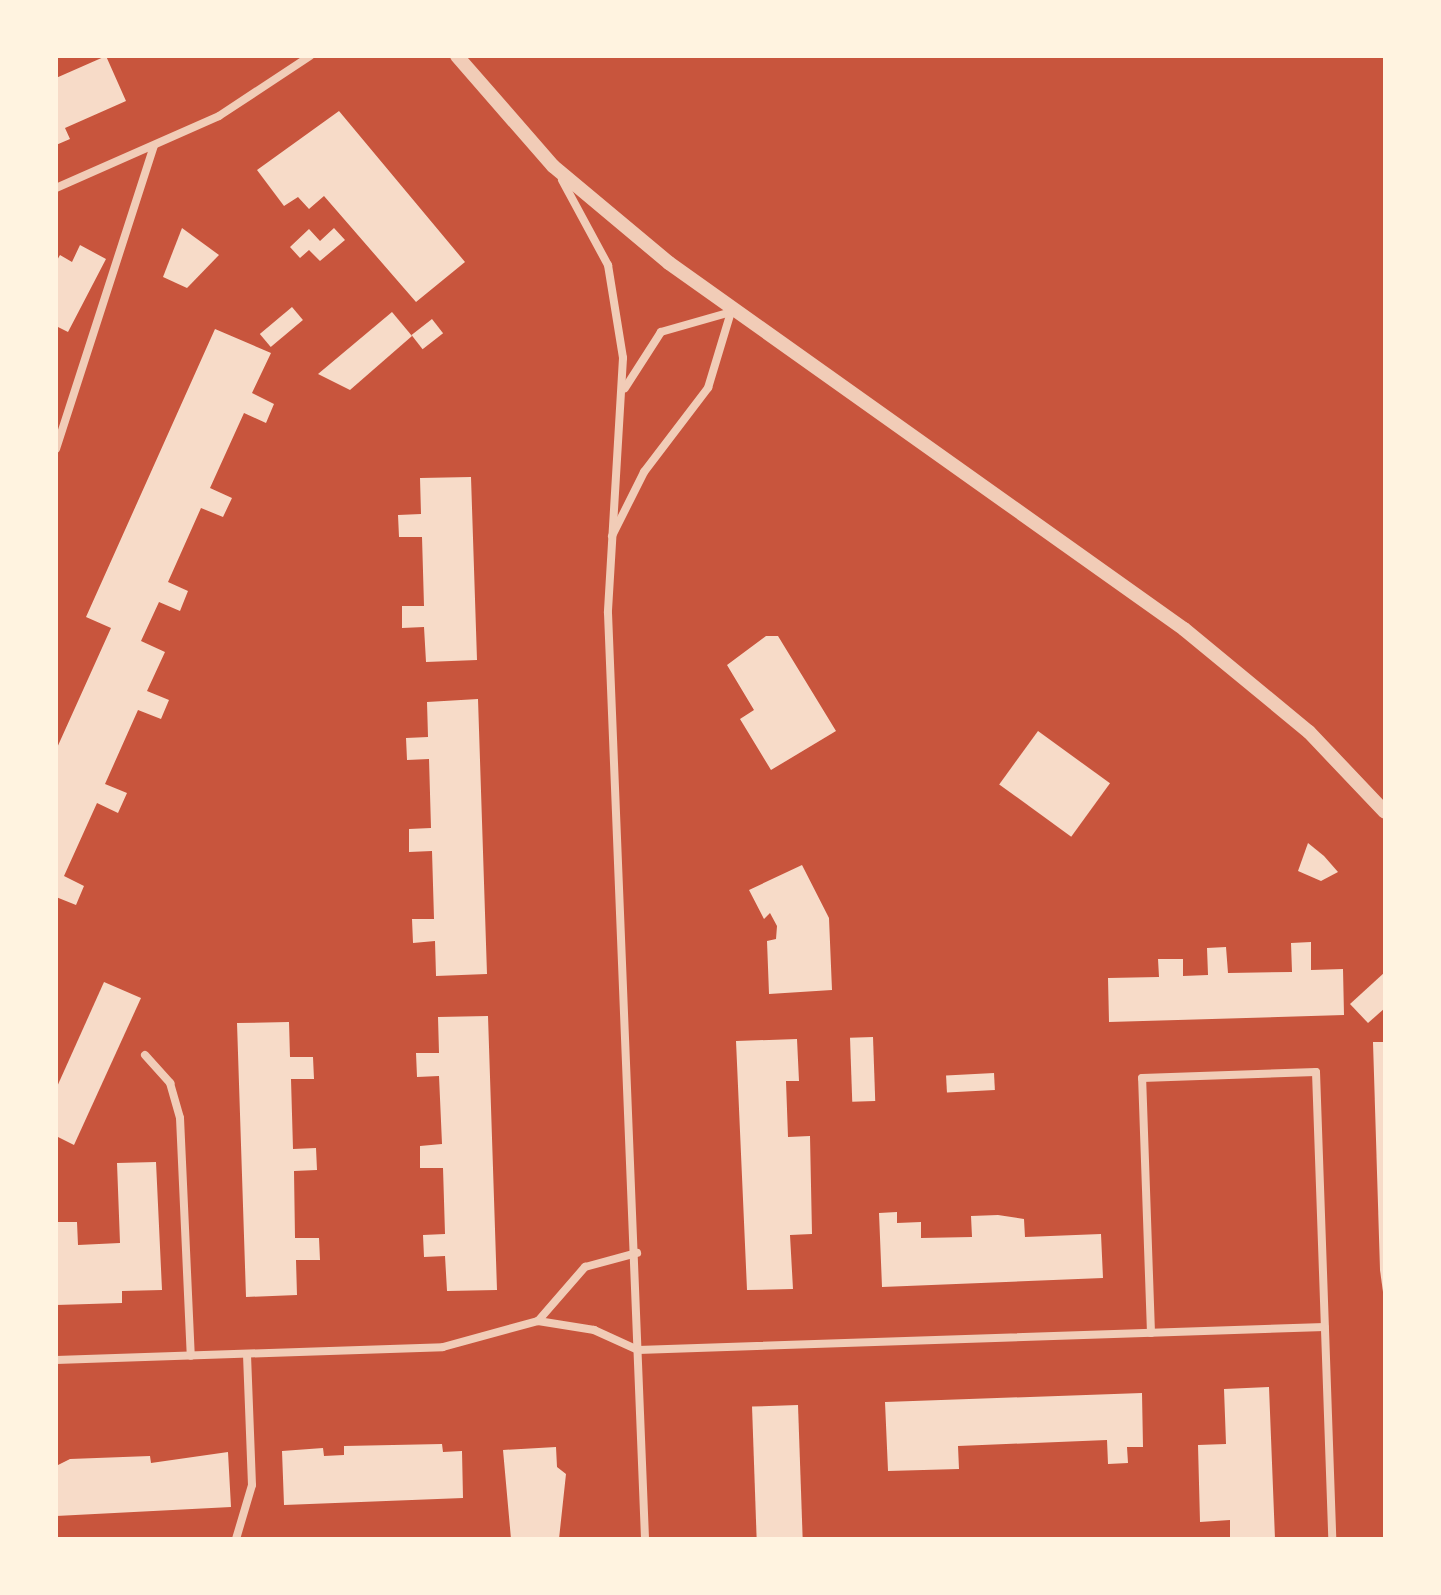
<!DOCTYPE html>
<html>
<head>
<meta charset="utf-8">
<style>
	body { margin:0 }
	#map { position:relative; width:1441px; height:1595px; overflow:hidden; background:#c8553d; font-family:"IBM Plex Sans",sans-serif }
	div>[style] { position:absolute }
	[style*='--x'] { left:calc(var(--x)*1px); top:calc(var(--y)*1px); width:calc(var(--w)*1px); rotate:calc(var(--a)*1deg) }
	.building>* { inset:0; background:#f7dbc8; transform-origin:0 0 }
	.minor>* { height:8px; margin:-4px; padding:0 4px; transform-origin:4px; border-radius:4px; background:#f1ccb7 }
	.tertiary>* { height:14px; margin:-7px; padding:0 7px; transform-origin:7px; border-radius:7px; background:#f1ccb7 }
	span { translate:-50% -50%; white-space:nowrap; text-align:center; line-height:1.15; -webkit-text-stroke:6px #fff3e0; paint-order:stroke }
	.frame { position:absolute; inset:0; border:58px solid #fff3e0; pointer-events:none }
</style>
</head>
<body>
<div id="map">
	<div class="building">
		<i style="clip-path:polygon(106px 56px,126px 101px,65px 128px,70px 139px,56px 145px,56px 78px)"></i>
		<i style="clip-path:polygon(339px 111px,465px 262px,416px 302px,324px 196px,309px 209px,298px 197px,284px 206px,257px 170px)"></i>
		<i style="clip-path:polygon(182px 228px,219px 255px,187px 288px,163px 277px)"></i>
		<i style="clip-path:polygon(334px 228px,345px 240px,320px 261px,309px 250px,300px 258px,290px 247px,309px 229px,320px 241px)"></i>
		<i style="clip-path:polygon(80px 245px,106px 259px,68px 332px,56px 326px,56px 262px,60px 255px,72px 262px)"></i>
		<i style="left:292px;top:307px;width:17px;height:42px;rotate:50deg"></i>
		<i style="clip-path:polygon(392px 312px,412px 336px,350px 390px,318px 374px)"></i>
		<i style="left:432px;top:319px;width:18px;height:26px;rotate:52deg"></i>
		<i style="clip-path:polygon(215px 329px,271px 353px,252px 393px,274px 404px,266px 423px,244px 413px,210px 488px,232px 498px,223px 517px,201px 508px,168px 582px,188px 591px,180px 611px,159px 602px,141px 641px,165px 652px,147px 691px,169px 700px,161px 719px,138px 710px,105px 784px,127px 793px,118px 813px,97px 803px,64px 876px,84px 886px,76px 905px,56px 897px,56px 750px,111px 628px,86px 617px)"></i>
		<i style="clip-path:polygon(471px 477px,477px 660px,426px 662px,424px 627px,402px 628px,402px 606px,424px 606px,422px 537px,399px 537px,398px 515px,421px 514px,420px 478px)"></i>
		<i style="clip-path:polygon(766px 636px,778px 636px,836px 731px,771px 770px,740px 719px,754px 710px,727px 665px)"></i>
		<i style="clip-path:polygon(478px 699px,487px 974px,436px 976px,435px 941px,413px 943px,412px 919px,434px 919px,432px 851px,409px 852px,409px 829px,431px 828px,429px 759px,407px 760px,406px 738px,428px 737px,427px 702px)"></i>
		<i style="left:1038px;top:731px;width:89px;height:66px;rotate:36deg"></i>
		<i style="clip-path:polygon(1308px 843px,1324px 856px,1338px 872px,1321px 881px,1298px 871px)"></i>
		<i style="clip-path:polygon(802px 865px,829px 918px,832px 990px,769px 994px,767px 941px,776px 939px,777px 926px,770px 913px,764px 919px,749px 890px)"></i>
		<i style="clip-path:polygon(1311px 942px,1311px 970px,1343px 969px,1344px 1015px,1109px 1022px,1108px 978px,1159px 977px,1158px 959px,1183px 959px,1183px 976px,1208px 975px,1207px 948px,1226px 947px,1228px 973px,1292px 972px,1291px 943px)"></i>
		<i style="clip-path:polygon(1385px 972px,1385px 1008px,1368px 1023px,1350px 1004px)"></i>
		<i style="clip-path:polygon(104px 982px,141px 998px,74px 1145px,56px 1136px,56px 1089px)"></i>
		<i style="clip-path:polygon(488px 1016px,497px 1290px,447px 1291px,445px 1256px,424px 1257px,423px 1235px,445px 1234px,443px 1168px,420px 1168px,420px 1146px,442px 1144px,439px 1076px,417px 1077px,416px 1053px,439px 1053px,438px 1017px)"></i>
		<i style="clip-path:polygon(289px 1022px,290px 1057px,313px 1057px,314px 1079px,291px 1079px,293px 1149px,316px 1148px,317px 1170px,294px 1171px,295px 1238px,319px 1238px,320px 1260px,296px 1260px,297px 1295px,246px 1297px,237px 1023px)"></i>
		<i style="left:873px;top:1037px;width:64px;height:23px;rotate:88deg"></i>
		<i style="clip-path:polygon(797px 1039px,799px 1081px,786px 1081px,788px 1137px,810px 1136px,812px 1234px,790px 1235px,793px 1289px,747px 1290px,736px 1041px)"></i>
		<i style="clip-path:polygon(1373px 1042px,1385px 1042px,1383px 1292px,1380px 1270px)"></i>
		<i style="left:994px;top:1073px;width:17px;height:48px;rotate:87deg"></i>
		<i style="clip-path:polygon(156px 1162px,162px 1290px,122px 1291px,122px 1303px,56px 1305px,56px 1222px,77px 1222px,78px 1245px,120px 1243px,117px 1163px)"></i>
		<i style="clip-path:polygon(897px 1212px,897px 1223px,921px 1222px,921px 1238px,972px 1237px,971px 1216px,998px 1215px,1024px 1219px,1025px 1237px,1101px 1234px,1103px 1278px,882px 1287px,879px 1213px)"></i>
		<i style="clip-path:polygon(1269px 1387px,1275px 1539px,1230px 1539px,1230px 1520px,1200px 1522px,1198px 1445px,1226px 1444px,1224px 1389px)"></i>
		<i style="clip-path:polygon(1142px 1393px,1143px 1447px,1127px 1447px,1128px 1463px,1108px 1464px,1107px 1440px,958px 1446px,959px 1469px,888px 1471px,885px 1402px)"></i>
		<i style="left:798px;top:1405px;width:134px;height:46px;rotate:88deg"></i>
		<i style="clip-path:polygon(442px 1444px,443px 1452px,462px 1451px,463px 1498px,284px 1505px,282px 1451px,323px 1448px,324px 1456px,344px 1455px,344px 1446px)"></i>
		<i style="clip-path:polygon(556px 1447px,557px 1467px,566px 1474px,559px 1539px,511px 1539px,503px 1450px)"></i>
		<i style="clip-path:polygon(228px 1452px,231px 1507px,56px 1516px,56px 1466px,70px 1459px,150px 1456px,151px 1463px)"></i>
	</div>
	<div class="minor">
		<i style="--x:562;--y:180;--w:97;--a:61.6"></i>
		<i style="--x:608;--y:265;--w:94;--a:80.8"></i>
		<i style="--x:623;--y:358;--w:255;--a:93.4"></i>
		<i style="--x:608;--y:613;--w:927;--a:87.71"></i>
		<i style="--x:56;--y:188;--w:178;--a:-23.8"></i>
		<i style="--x:219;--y:116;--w:109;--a:-33.4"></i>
		<i style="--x:56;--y:449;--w:318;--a:-72.1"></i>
		<i style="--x:612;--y:536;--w:72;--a:-63.4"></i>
		<i style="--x:644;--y:472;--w:106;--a:-52.7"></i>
		<i style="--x:708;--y:388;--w:79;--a:-73.2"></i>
		<i style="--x:731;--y:312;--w:73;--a:164.1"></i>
		<i style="--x:661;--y:332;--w:67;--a:122.7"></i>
		<i style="--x:145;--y:1055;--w:38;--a:48"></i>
		<i style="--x:170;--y:1083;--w:36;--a:74"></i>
		<i style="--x:180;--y:1118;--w:238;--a:87.4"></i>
		<i style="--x:538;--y:1321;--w:72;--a:-49"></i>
		<i style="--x:585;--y:1267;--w:54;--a:-15.1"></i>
		<i style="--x:1151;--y:1333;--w:255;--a:-92"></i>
		<i style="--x:1142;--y:1078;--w:174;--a:-2"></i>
		<i style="--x:1316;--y:1072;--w:467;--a:88"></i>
		<i style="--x:56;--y:1360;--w:387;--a:-1.9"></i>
		<i style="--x:443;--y:1347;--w:98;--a:-15.3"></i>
		<i style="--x:538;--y:1321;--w:57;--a:9.1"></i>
		<i style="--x:594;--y:1330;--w:48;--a:24.4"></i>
		<i style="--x:638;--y:1350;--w:687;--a:-1.92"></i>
		<i style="--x:236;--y:1539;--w:56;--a:-73.5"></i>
		<i style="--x:252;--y:1485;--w:131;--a:-92.2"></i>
	</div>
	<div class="tertiary">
		<i style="--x:457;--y:56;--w:146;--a:48.9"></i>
		<i style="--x:553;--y:166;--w:151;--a:39.9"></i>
		<i style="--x:669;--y:263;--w:632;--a:35.4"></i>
		<i style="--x:1184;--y:629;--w:162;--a:39.5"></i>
		<i style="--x:1309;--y:732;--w:110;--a:46.5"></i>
	</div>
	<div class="frame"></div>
</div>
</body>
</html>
